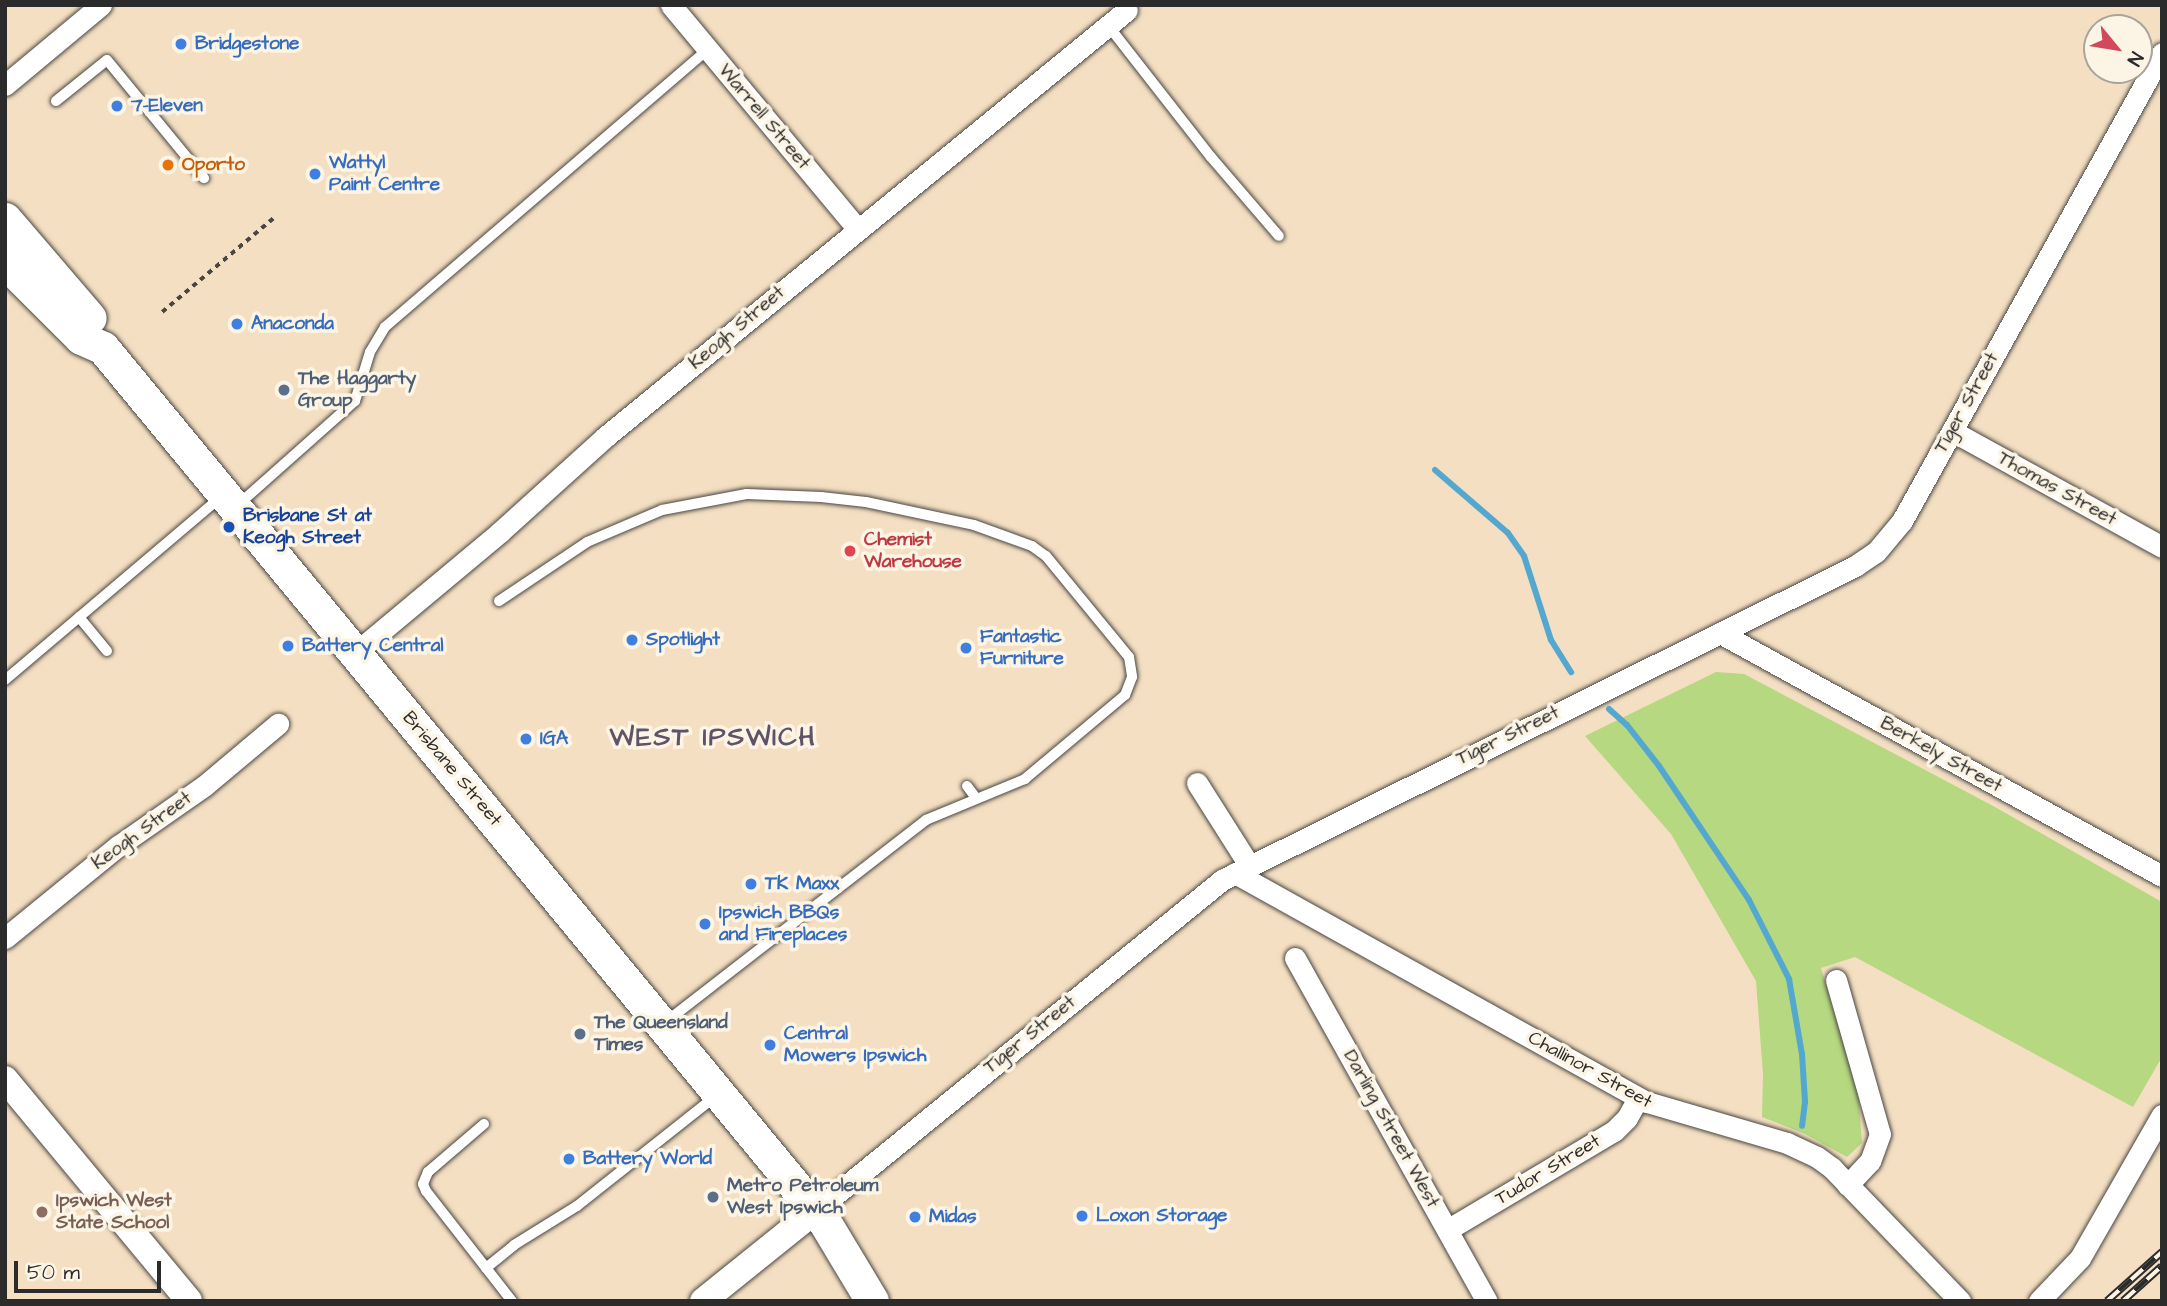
<!DOCTYPE html>
<html>
<head>
<meta charset="utf-8">
<style>
	body { margin:0 }
	#map { position:relative; width:2167px; height:1306px; overflow:hidden; background:#f4dfc2; font-family:"Architects Daughter",sans-serif }
	div>[style] { position:absolute }
	[style*='--x'] { left:calc(var(--x)*1px); top:calc(var(--y)*1px); width:calc(var(--w)*1px); rotate:calc(var(--a)*1deg) }
	.green>* { inset:0; background:#b5d880 }
	.stream>* { height:6px; margin:-3px; padding:0 3px; transform-origin:3px; border-radius:3px; background:#54a8d0 }
	.path>* { height:3.5px; margin-top:-1.75px; transform-origin:0; background:repeating-linear-gradient(90deg,#494642 0 5px,transparent 0 10px) }
	.roads { filter:drop-shadow(0 0 2px #494642) drop-shadow(0 0 2px #494642) }
	.service>* { height:10px; margin:-5px; padding:0 5px; transform-origin:5px; border-radius:5px; background:#fff }
	.minor>* { height:21px; margin:-10.5px; padding:0 10.5px; transform-origin:10.5px; border-radius:10.5px; background:#fff }
	.tertiary>* { height:26px; margin:-13px; padding:0 13px; transform-origin:13px; border-radius:13px; background:#fff }
	.primary>* { height:33px; margin:-16.5px; padding:0 16.5px; transform-origin:16.5px; border-radius:16.5px; background:#fff }
	.rail>* { height:8px; margin-top:-4px; transform-origin:0; background:repeating-linear-gradient(90deg,#fcf5e5 0 16px,#2b2b2b 0 32px); box-sizing:border-box; border-block:2px solid #2b2b2b }
	.dots>* { width:19px; height:19px; translate:-50% -50%; box-sizing:border-box; border:4px solid #fcf5e5; border-radius:50% }
	span { translate:-50% -50%; white-space:nowrap; text-align:center; line-height:1.15; -webkit-text-stroke:7px #fcf5e5; paint-order:stroke }
	.shop-label { font-size:19px; color:#366cbe; font-weight:700 }
	.left { translate:0 -50%; text-align:left }
	.street-label { font-size:19px; color:#2b2b2b }
	.food-label { font-size:19px; color:#c56008; font-weight:700 }
	.service-label { font-size:19px; color:#4e5e75; font-weight:700 }
	.transit-label { font-size:19px; color:#164399; font-weight:700 }
	.health-label { font-size:19px; color:#be3a42; font-weight:700 }
	.education-label { font-size:19px; color:#785e54; font-weight:700 }
	.district-label { font-size:26px; color:#605367; font-weight:700; letter-spacing:2px }
	.frame { position:absolute; inset:0; border:7px solid #2b2b2b; pointer-events:none }
	.north { position:absolute; left:2083px; top:14px; width:70px; height:70px; box-sizing:border-box; background:#fcf5e5; border:2px solid #a8a49b; border-radius:50%; rotate:120deg; font-size:19px; font-weight:700; line-height:28px; text-align:center; color:#2b2b2b }
	.north::after { content:''; display:block; margin:auto; width:24px; height:32px; background:#d1495b; clip-path:polygon(50% 0,100% 100%,50% 72%,0 100%) }
	.scale { position:absolute; left:14px; top:1261px; width:147px; height:32px; box-sizing:border-box; border:4px solid #2b2b2b; border-top:0; padding-left:9px; font-size:21px; line-height:24px; white-space:nowrap; color:#2b2b2b; -webkit-text-stroke:5px #fcf5e5; paint-order:stroke }
</style>
</head>
<body>
<div id="map">
	<div class="green">
		<i style="clip-path:polygon(1716px 672px,1744px 674px,1995px 807px,2162px 902px,2162px 1057px,2133px 1107px,1855px 957px,1821px 968px,1858px 1090px,1862px 1143px,1847px 1157px,1805px 1134px,1762px 1117px,1763px 1074px,1756px 981px,1671px 834px,1585px 736px)"></i>
	</div>
	<div class="stream">
		<i style="--x:1435;--y:470;--w:96;--a:40.8"></i>
		<i style="--x:1508;--y:533;--w:28;--a:55"></i>
		<i style="--x:1524;--y:556;--w:88;--a:72.2"></i>
		<i style="--x:1551;--y:640;--w:38;--a:58"></i>
		<i style="--x:1609;--y:709;--w:24;--a:42"></i>
		<i style="--x:1627;--y:725;--w:52;--a:52"></i>
		<i style="--x:1659;--y:766;--w:161;--a:56.1"></i>
		<i style="--x:1749;--y:900;--w:89;--a:63.1"></i>
		<i style="--x:1789;--y:979;--w:76;--a:80.2"></i>
		<i style="--x:1802;--y:1054;--w:48;--a:86.4"></i>
		<i style="--x:1805;--y:1102;--w:24;--a:97"></i>
	</div>
	<div class="path">
		<i style="--x:162;--y:312;--w:148;--a:-40.1"></i>
	</div>
	<div class="roads">
		<div class="service">
			<i style="--x:1107;--y:24;--w:169;--a:52"></i>
			<i style="--x:1211;--y:157;--w:104;--a:49.3"></i>
			<i style="--x:56;--y:101;--w:65;--a:-38.8"></i>
			<i style="--x:107;--y:60;--w:153;--a:50.6"></i>
			<i style="--x:239;--y:504;--w:155;--a:-41.6"></i>
			<i style="--x:355;--y:401;--w:51;--a:-73"></i>
			<i style="--x:370;--y:352;--w:29;--a:-59"></i>
			<i style="--x:385;--y:327;--w:426;--a:-40.7"></i>
			<i style="--x:499;--y:601;--w:106;--a:-33.8"></i>
			<i style="--x:587;--y:542;--w:82;--a:-23.1"></i>
			<i style="--x:662;--y:510;--w:86;--a:-10.7"></i>
			<i style="--x:747;--y:494;--w:74;--a:2.3"></i>
			<i style="--x:821;--y:497;--w:45;--a:6.3"></i>
			<i style="--x:866;--y:502;--w:110;--a:12"></i>
			<i style="--x:974;--y:525;--w:62;--a:19.9"></i>
			<i style="--x:1032;--y:546;--w:17;--a:36"></i>
			<i style="--x:1046;--y:556;--w:131;--a:50.6"></i>
			<i style="--x:1129;--y:657;--w:20;--a:81"></i>
			<i style="--x:1132;--y:677;--w:19;--a:111"></i>
			<i style="--x:1125;--y:695;--w:131;--a:140"></i>
			<i style="--x:1025;--y:779;--w:107;--a:157.5"></i>
			<i style="--x:926;--y:820;--w:329;--a:142.2"></i>
			<i style="--x:79;--y:617;--w:44;--a:50.5"></i>
			<i style="--x:5;--y:680;--w:283;--a:-40.3"></i>
			<i style="--x:967;--y:786;--w:15;--a:53"></i>
			<i style="--x:484;--y:1124;--w:74;--a:139.4"></i>
			<i style="--x:428;--y:1172;--w:13;--a:113"></i>
			<i style="--x:423;--y:1184;--w:8;--a:67"></i>
			<i style="--x:426;--y:1191;--w:140;--a:52"></i>
			<i style="--x:486;--y:1268;--w:36;--a:-39"></i>
			<i style="--x:514;--y:1245;--w:74;--a:-31.8"></i>
			<i style="--x:577;--y:1206;--w:179;--a:-38.4"></i>
		</div>
		<div class="minor">
			<i style="--x:671;--y:5;--w:290;--a:50.2"></i>
			<i style="--x:5;--y:85;--w:125;--a:-39.8"></i>
			<i style="--x:1952;--y:431;--w:240;--a:28.9"></i>
			<i style="--x:1720;--y:633;--w:504;--a:28.8"></i>
			<i style="--x:355;--y:653;--w:189;--a:-39.8"></i>
			<i style="--x:500;--y:532;--w:142;--a:-42.1"></i>
			<i style="--x:605;--y:437;--w:674;--a:-39.28"></i>
			<i style="--x:1197;--y:783;--w:97;--a:57.6"></i>
			<i style="--x:1235;--y:873;--w:471;--a:29.1"></i>
			<i style="--x:1647;--y:1102;--w:146;--a:16.3"></i>
			<i style="--x:1787;--y:1143;--w:33;--a:25"></i>
			<i style="--x:1817;--y:1157;--w:19;--a:36"></i>
			<i style="--x:1832;--y:1168;--w:185;--a:46.1"></i>
			<i style="--x:5;--y:938;--w:146;--a:-39.2"></i>
			<i style="--x:118;--y:846;--w:105;--a:-34.9"></i>
			<i style="--x:204;--y:786;--w:97;--a:-40"></i>
			<i style="--x:1295;--y:958;--w:393;--a:60.8"></i>
			<i style="--x:1836;--y:980;--w:160;--a:74.1"></i>
			<i style="--x:1880;--y:1134;--w:29;--a:110"></i>
			<i style="--x:1870;--y:1161;--w:33;--a:133"></i>
			<i style="--x:815;--y:1211;--w:525;--a:-39.12"></i>
			<i style="--x:1222;--y:880;--w:707;--a:-26.38"></i>
			<i style="--x:1855;--y:566;--w:25;--a:-34"></i>
			<i style="--x:1876;--y:552;--w:40;--a:-50"></i>
			<i style="--x:1902;--y:521;--w:535;--a:-60.95"></i>
			<i style="--x:1447;--y:1230;--w:194;--a:-30.7"></i>
			<i style="--x:1614;--y:1131;--w:18;--a:-45"></i>
			<i style="--x:1627;--y:1118;--w:23;--a:-61"></i>
			<i style="--x:2039;--y:1301;--w:59;--a:-46.4"></i>
			<i style="--x:2080;--y:1258;--w:165;--a:-60.2"></i>
		</div>
		<div class="tertiary">
			<i style="--x:5;--y:1079;--w:288;--a:50.3"></i>
			<i style="--x:703;--y:1301;--w:144;--a:-38.8"></i>
		</div>
		<div class="primary">
			<i style="--x:5;--y:219;--w:130;--a:49.4"></i>
			<i style="--x:5;--y:262;--w:107;--a:45"></i>
			<i style="--x:81;--y:338;--w:24;--a:24"></i>
			<i style="--x:103;--y:348;--w:1132;--a:50.45"></i>
			<i style="--x:824;--y:1221;--w:93;--a:59"></i>
		</div>
	</div>
	<div class="rail">
		<i style="--x:2107;--y:1301;--w:74;--a:-41.7"></i>
		<i style="--x:2123;--y:1301;--w:52;--a:-41.9"></i>
	</div>
	<div class="dots">
		<i style="left:181px;top:44px;background:#3f7fe0"></i>
		<i style="left:117px;top:106px;background:#3f7fe0"></i>
		<i style="left:168px;top:165px;background:#e8710a"></i>
		<i style="left:315px;top:174px;background:#3f7fe0"></i>
		<i style="left:237px;top:324px;background:#3f7fe0"></i>
		<i style="left:284px;top:390px;background:#5c6f8a"></i>
		<i style="left:229px;top:527px;background:#1a4fb4"></i>
		<i style="left:850px;top:551px;background:#e0444e"></i>
		<i style="left:632px;top:640px;background:#3f7fe0"></i>
		<i style="left:288px;top:646px;background:#3f7fe0"></i>
		<i style="left:966px;top:648px;background:#3f7fe0"></i>
		<i style="left:526px;top:739px;background:#3f7fe0"></i>
		<i style="left:751px;top:884px;background:#3f7fe0"></i>
		<i style="left:705px;top:924px;background:#3f7fe0"></i>
		<i style="left:580px;top:1034px;background:#5c6f8a"></i>
		<i style="left:770px;top:1045px;background:#3f7fe0"></i>
		<i style="left:569px;top:1159px;background:#3f7fe0"></i>
		<i style="left:713px;top:1197px;background:#5c6f8a"></i>
		<i style="left:42px;top:1212px;background:#8d6e63"></i>
		<i style="left:1082px;top:1216px;background:#3f7fe0"></i>
		<i style="left:915px;top:1217px;background:#3f7fe0"></i>
	</div>
	<div class="shop-label">
		<span class="left" style="left:195px;top:44px">Bridgestone</span>
		<span class="left" style="left:131px;top:106px">7-Eleven</span>
		<span class="left" style="left:329px;top:174px">Wattyl<br>Paint Centre</span>
		<span class="left" style="left:251px;top:324px">Anaconda</span>
		<span class="left" style="left:980px;top:648px">Fantastic<br>Furniture</span>
		<span class="left" style="left:646px;top:640px">Spotlight</span>
		<span class="left" style="left:302px;top:646px">Battery Central</span>
		<span class="left" style="left:540px;top:739px">IGA</span>
		<span class="left" style="left:765px;top:884px">TK Maxx</span>
		<span class="left" style="left:719px;top:924px">Ipswich BBQs<br>and Fireplaces</span>
		<span class="left" style="left:784px;top:1045px">Central<br>Mowers Ipswich</span>
		<span class="left" style="left:583px;top:1159px">Battery World</span>
		<span class="left" style="left:1096px;top:1216px">Loxon Storage</span>
		<span class="left" style="left:929px;top:1217px">Midas</span>
	</div>
	<div class="street-label">
		<span style="left:764px;top:117px;rotate:50deg">Warrell Street</span>
		<span style="left:737px;top:328px;rotate:-40deg">Keogh Street</span>
		<span style="left:1967px;top:403px;rotate:-61deg">Tiger Street</span>
		<span style="left:2057px;top:489px;rotate:29deg">Thomas Street</span>
		<span style="left:1508px;top:736px;rotate:-26deg">Tiger Street</span>
		<span style="left:1941px;top:755px;rotate:29deg">Berkely Street</span>
		<span style="left:452px;top:769px;rotate:50deg">Brisbane Street</span>
		<span style="left:142px;top:831px;rotate:-36deg">Keogh Street</span>
		<span style="left:1030px;top:1035px;rotate:-39deg">Tiger Street</span>
		<span style="left:1590px;top:1070px;rotate:29deg">Challinor Street</span>
		<span style="left:1391px;top:1129px;rotate:61deg">Darling Street West</span>
		<span style="left:1548px;top:1170px;rotate:-31deg">Tudor Street</span>
	</div>
	<div class="food-label">
		<span class="left" style="left:182px;top:165px">Oporto</span>
	</div>
	<div class="service-label">
		<span class="left" style="left:298px;top:390px">The Haggarty<br>Group</span>
		<span class="left" style="left:594px;top:1034px">The Queensland<br>Times</span>
		<span class="left" style="left:727px;top:1197px">Metro Petroleum<br>West Ipswich</span>
	</div>
	<div class="transit-label">
		<span class="left" style="left:243px;top:527px">Brisbane St at<br>Keogh Street</span>
	</div>
	<div class="health-label">
		<span class="left" style="left:864px;top:551px">Chemist<br>Warehouse</span>
	</div>
	<div class="education-label">
		<span class="left" style="left:56px;top:1212px">Ipswich West<br>State School</span>
	</div>
	<div class="district-label">
		<span style="left:713px;top:738px">WEST IPSWICH</span>
	</div>
	<div class="frame"></div>
	<div class="north">N</div>
	<div class="scale">50 m</div>
</div>
</body>
</html>
